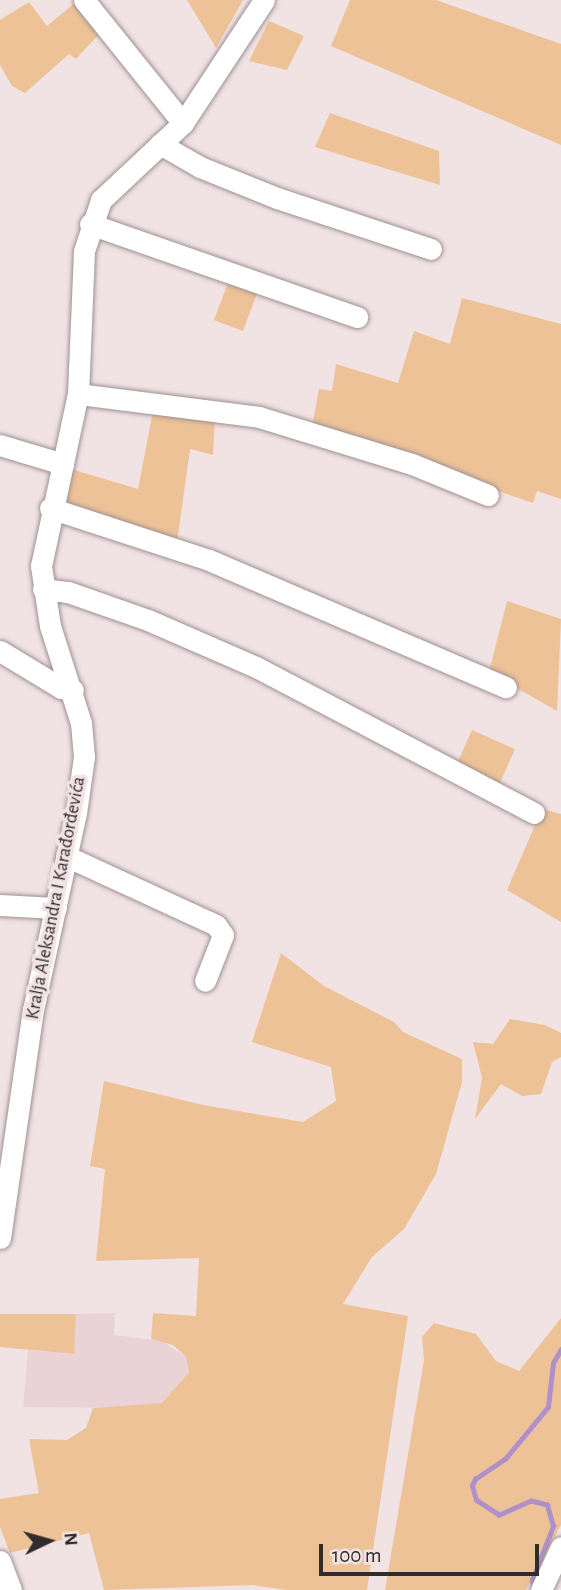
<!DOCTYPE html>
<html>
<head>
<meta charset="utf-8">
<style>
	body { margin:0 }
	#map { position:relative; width:561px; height:1590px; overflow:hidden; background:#f1e2e4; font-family:"Alegreya Sans",sans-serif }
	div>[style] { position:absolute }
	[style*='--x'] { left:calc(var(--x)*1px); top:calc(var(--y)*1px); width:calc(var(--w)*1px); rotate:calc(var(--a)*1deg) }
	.built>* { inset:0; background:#ead3d7 }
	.green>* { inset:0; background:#eec297; transform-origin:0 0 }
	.stream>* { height:4.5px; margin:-2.25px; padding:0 2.25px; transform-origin:2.25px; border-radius:2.25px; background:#af90cb }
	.roads { filter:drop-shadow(0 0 2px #9e9193) drop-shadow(0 0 2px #9e9193) }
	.minor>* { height:21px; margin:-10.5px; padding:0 10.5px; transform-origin:10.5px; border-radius:10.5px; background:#fff }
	span { translate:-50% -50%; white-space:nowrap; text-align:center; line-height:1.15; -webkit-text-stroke:7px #f1e2e4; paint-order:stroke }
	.street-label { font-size:19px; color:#302b2c }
	.north { position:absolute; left:14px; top:1506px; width:70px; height:70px; -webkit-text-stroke:5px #f1e2e4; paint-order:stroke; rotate:85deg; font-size:19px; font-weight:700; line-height:28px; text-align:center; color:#302b2c }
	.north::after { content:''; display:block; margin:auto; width:24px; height:32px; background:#302b2c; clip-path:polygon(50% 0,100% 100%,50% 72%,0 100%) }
	.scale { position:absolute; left:319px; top:1544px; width:220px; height:32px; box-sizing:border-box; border:4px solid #302b2c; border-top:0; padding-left:9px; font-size:21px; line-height:24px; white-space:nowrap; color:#302b2c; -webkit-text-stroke:5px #f1e2e4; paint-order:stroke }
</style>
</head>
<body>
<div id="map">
	<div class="built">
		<i style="clip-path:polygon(115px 1313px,114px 1335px,162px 1341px,186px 1357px,189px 1372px,162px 1403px,134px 1408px,23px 1407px,28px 1350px,73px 1354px,76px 1314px)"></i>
	</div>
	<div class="green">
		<i style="clip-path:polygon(187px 0,243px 0,216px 48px)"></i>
		<i style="clip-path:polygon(350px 0,436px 0,561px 44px,561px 145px,331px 46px)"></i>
		<i style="clip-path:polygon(77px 1px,100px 33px,76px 59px,69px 54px,25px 93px,12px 86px,0 65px,0 20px,29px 2px,47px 26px)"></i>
		<i style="clip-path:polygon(269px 21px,304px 36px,287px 70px,249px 61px)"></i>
		<i style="clip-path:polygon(330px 113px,439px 151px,440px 185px,315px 147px)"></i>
		<i style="left:230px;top:278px;width:31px;height:45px;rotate:21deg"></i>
		<i style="clip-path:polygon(462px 298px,561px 324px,561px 499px,537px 491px,533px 503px,312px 427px,319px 389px,332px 391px,336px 364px,398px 383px,414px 331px,450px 344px)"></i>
		<i style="clip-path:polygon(153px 411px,215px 418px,213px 455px,190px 449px,177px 543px,60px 504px,71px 469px,138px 489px)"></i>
		<i style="clip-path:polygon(507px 601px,561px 619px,557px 711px,489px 672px)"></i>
		<i style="left:472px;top:730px;width:47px;height:37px;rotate:24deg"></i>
		<i style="clip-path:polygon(542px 809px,561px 814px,561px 922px,507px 890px)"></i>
		<i style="clip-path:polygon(281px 953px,324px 986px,394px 1022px,403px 1032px,462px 1059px,462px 1082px,436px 1174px,404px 1229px,372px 1257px,343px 1304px,408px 1316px,367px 1590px,286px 1590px,253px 1585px,104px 1590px,89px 1533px,10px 1553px,0 1527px,0 1499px,39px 1493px,29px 1439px,67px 1440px,86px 1428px,93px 1408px,162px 1403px,189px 1372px,186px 1357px,173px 1345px,151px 1339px,153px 1313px,196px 1316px,199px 1258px,96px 1261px,105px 1169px,90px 1166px,104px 1081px,203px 1105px,303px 1122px,336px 1101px,331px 1067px,252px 1042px)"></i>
		<i style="clip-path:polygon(510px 1019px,545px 1025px,561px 1033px,561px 1057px,552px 1062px,541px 1094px,522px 1096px,501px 1084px,475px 1119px,482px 1078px,473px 1042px,493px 1044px)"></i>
		<i style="clip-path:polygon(0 1314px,76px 1314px,74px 1354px,0 1347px)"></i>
		<i style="clip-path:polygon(561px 1318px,561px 1525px,526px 1590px,385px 1590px,424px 1360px,422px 1337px,434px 1323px,476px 1334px,496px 1361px,519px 1371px)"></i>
	</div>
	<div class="stream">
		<i style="--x:534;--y:1589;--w:9;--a:-103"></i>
		<i style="--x:532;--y:1580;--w:58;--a:-68.7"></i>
		<i style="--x:553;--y:1526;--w:22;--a:-106"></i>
		<i style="--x:547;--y:1505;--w:16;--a:-166"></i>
		<i style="--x:531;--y:1501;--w:35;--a:156"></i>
		<i style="--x:499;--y:1515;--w:27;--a:-147"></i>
		<i style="--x:476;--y:1500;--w:15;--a:-106"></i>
		<i style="--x:472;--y:1486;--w:8;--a:-67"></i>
		<i style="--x:475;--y:1479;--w:36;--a:-34"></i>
		<i style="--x:505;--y:1459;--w:67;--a:-50.4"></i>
		<i style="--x:548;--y:1407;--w:44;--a:-83.5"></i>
		<i style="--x:553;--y:1363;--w:16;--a:-60"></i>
	</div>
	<div class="roads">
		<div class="minor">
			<i style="--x:84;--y:0;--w:158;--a:51.2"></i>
			<i style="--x:160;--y:144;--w:46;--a:29.9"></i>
			<i style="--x:200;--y:167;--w:83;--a:21.9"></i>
			<i style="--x:277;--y:198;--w:162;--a:18.3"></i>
			<i style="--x:90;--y:224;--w:283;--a:19.2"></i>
			<i style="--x:78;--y:394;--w:182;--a:7.2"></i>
			<i style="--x:259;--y:417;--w:160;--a:17.1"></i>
			<i style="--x:412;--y:464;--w:82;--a:22.2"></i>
			<i style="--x:0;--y:445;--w:66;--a:16.8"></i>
			<i style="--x:50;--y:508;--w:167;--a:18.1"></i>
			<i style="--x:209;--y:560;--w:323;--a:23.2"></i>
			<i style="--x:43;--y:589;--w:25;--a:7"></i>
			<i style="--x:68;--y:592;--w:85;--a:19.3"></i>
			<i style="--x:148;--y:620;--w:118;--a:23.5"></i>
			<i style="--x:256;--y:667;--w:314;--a:27.7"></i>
			<i style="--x:0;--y:651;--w:71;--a:31.2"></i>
			<i style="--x:61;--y:688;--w:12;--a:9"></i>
			<i style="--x:66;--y:856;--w:165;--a:24.7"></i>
			<i style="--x:216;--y:925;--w:12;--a:55"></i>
			<i style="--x:223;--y:935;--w:49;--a:111.4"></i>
			<i style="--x:0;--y:905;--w:56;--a:3.1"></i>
			<i style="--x:0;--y:1238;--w:230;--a:-81.8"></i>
			<i style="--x:33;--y:1010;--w:202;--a:-77.7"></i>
			<i style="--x:76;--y:813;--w:57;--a:-81.9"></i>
			<i style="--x:84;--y:757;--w:34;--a:-95"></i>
			<i style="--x:81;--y:723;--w:102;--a:-107.7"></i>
			<i style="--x:50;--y:626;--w:61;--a:-98.5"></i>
			<i style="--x:41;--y:566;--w:176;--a:-77.9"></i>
			<i style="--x:78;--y:394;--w:143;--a:-87.6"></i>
			<i style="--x:84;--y:251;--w:54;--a:-71.6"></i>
			<i style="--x:101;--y:200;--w:112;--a:-43.2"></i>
			<i style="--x:183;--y:123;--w:147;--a:-56.6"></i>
			<i style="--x:0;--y:1561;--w:31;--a:69"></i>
			<i style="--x:541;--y:1590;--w:47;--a:-65.1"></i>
		</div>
	</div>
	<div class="street-label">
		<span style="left:56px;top:898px;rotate:-79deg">Kralja Aleksandra I Karađorđevića</span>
	</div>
	<div class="north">N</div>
	<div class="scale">100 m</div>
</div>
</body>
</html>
